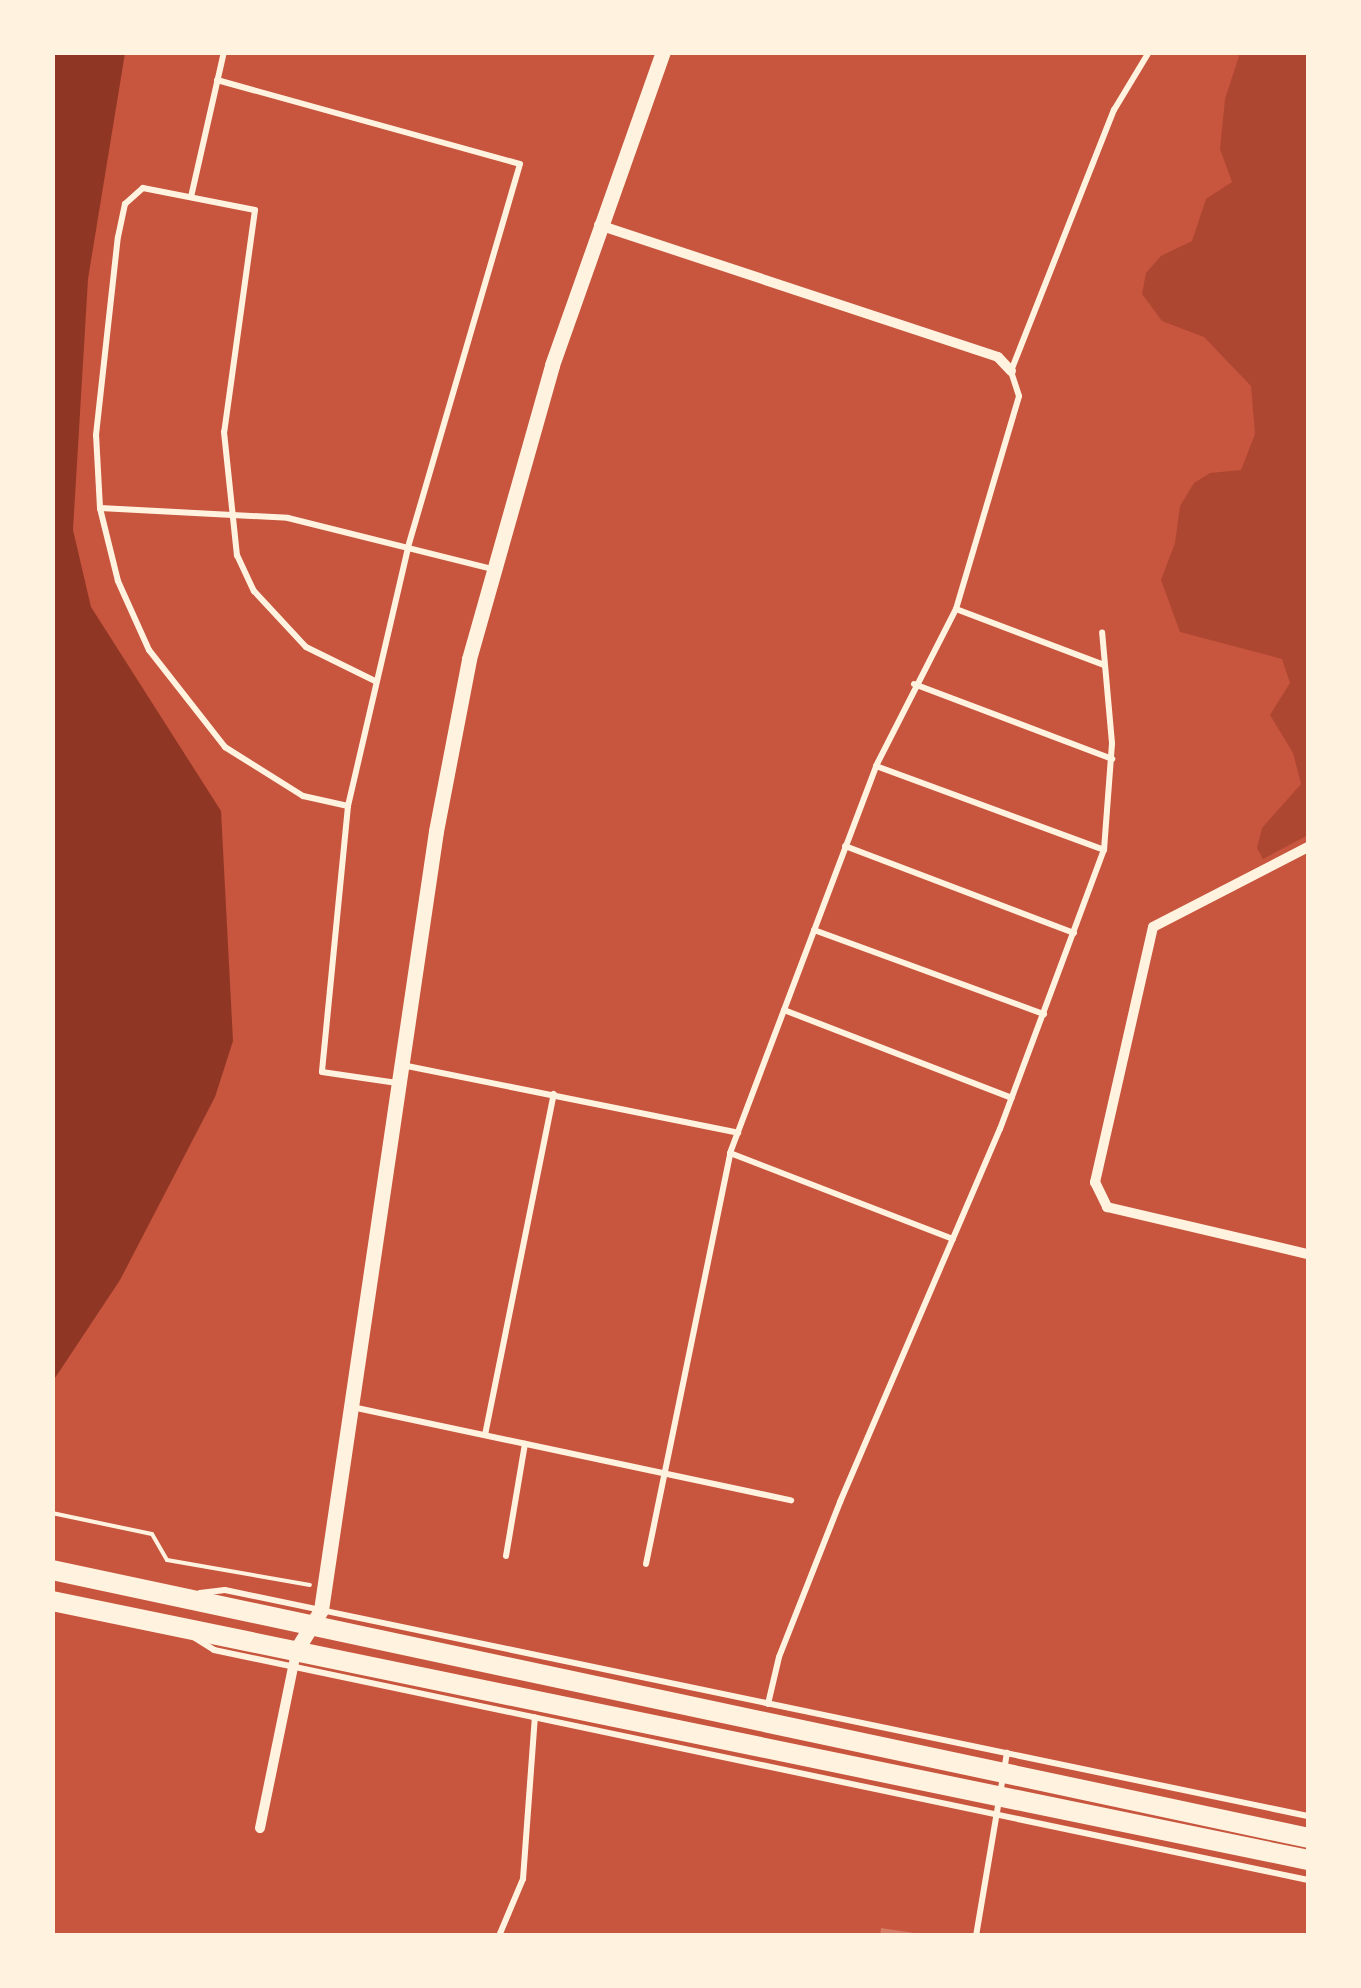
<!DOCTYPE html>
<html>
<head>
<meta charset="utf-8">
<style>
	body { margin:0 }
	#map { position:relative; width:1361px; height:1988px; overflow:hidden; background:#c8553d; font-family:Ubuntu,sans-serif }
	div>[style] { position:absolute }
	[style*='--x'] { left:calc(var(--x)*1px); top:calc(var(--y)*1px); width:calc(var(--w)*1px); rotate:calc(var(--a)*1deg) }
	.green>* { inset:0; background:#ae4732 }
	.water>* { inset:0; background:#8f3625 }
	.building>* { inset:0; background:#d67c66 }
	.path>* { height:4px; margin:-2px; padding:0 2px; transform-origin:2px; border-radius:2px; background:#fff3e0 }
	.service>* { height:6px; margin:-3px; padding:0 3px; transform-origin:3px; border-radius:3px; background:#fff3e0 }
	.minor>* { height:10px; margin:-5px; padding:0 5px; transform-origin:5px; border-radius:5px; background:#fff3e0 }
	.tertiary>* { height:15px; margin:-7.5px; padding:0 7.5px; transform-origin:7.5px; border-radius:7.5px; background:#fff3e0 }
	.trunk>* { height:20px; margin:-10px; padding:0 10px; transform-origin:10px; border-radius:10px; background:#fff3e0 }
	span { translate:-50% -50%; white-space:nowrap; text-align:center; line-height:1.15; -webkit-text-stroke:9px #fff3e0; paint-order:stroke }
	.frame { position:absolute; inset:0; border:55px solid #fff3e0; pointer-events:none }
</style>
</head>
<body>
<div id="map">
	<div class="green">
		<i style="clip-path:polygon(1240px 53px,1308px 53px,1308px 835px,1263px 859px,1257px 848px,1262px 828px,1301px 784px,1293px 753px,1270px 715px,1290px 683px,1282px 659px,1180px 632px,1161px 580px,1175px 543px,1180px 506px,1194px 483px,1210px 473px,1241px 470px,1255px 434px,1251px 386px,1204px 337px,1162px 321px,1142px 294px,1146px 273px,1161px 256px,1192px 241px,1206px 199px,1232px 182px,1220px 149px,1225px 99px)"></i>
	</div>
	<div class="water">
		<i style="clip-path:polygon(53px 52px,125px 53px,88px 279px,73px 530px,91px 607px,221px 811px,233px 1041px,215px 1097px,120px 1280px,53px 1381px)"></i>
	</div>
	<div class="building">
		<i style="clip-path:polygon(881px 1928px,914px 1933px,914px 1936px,880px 1936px)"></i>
	</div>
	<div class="path">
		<i style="--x:52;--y:1513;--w:102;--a:11.9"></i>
		<i style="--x:152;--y:1534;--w:30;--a:60"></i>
		<i style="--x:167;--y:1560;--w:145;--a:9.9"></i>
	</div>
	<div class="service">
		<i style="--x:217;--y:80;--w:314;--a:15.5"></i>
		<i style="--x:520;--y:164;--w:400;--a:106.3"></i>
		<i style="--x:408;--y:548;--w:265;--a:103.1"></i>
		<i style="--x:348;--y:806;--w:267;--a:95.6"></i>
		<i style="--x:322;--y:1072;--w:76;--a:8.3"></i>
		<i style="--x:191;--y:197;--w:149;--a:-77.2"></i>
		<i style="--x:100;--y:508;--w:188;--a:3"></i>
		<i style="--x:288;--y:518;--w:210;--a:14"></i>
		<i style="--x:956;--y:609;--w:158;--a:20.7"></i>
		<i style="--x:914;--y:684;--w:212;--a:20.7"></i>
		<i style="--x:876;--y:766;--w:243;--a:20.2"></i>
		<i style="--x:348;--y:806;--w:46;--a:-167.5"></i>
		<i style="--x:303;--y:796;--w:92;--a:-147.9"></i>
		<i style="--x:225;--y:747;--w:123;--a:-128.1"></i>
		<i style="--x:149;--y:650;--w:76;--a:-114.2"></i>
		<i style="--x:118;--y:581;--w:75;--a:-103.9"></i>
		<i style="--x:100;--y:508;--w:73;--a:-93.1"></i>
		<i style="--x:96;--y:435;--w:199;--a:-83.7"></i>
		<i style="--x:118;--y:237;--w:34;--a:-78"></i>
		<i style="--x:125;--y:204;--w:24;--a:-42"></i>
		<i style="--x:143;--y:188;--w:114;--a:11.1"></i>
		<i style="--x:255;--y:210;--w:224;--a:97.9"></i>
		<i style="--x:224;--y:432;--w:124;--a:84"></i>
		<i style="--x:237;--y:555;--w:40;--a:65"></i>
		<i style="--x:254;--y:591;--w:76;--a:47.1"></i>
		<i style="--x:306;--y:647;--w:77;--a:26.2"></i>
		<i style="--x:845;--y:846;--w:245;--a:20.8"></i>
		<i style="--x:814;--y:930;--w:245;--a:20.1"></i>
		<i style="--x:784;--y:1010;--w:244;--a:21.1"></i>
		<i style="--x:402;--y:1065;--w:343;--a:11.4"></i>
		<i style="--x:730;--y:1153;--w:239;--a:21.1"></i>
		<i style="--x:352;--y:1407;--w:449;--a:12"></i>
		<i style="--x:485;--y:1435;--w:348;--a:-78.6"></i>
		<i style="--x:506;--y:1556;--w:114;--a:-80.4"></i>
		<i style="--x:646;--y:1564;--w:419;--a:-78.4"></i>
		<i style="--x:730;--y:1153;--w:414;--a:-69.3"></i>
		<i style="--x:876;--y:766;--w:176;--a:-63"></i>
		<i style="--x:956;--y:609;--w:222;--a:-73.5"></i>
		<i style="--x:1019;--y:396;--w:26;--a:-108"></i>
		<i style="--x:1011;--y:371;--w:281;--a:-68.5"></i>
		<i style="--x:1114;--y:110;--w:68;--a:-58.9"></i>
		<i style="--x:200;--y:1593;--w:25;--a:-7"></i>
		<i style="--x:225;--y:1590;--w:1106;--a:11.79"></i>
		<i style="--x:195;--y:1638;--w:22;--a:32"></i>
		<i style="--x:214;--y:1650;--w:1118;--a:11.87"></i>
		<i style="--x:768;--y:1704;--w:48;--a:-76.8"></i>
		<i style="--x:779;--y:1657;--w:167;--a:-68.5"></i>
		<i style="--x:840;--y:1502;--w:406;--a:-66.8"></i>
		<i style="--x:1000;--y:1129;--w:298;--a:-69.6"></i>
		<i style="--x:1104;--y:850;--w:107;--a:-85.7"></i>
		<i style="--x:1112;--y:743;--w:111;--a:-95.1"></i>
		<i style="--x:499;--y:1936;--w:62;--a:-67.2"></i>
		<i style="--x:523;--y:1879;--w:162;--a:-85.8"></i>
		<i style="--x:976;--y:1936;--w:186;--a:-80.4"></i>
	</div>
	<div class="minor">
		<i style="--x:599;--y:225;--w:420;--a:18.3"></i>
		<i style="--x:998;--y:357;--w:19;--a:47"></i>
		<i style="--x:1308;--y:847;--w:174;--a:152.7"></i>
		<i style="--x:1153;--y:927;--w:262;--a:102.8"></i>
		<i style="--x:1095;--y:1182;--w:28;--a:64"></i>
		<i style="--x:1107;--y:1207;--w:206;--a:13.2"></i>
		<i style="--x:260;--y:1828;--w:180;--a:-78.4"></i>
	</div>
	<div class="tertiary">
		<i style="--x:297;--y:1649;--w:46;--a:-58.4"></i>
		<i style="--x:321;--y:1610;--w:787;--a:-81.6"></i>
		<i style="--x:436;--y:831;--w:175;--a:-79.1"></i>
		<i style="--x:469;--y:659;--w:305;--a:-74.2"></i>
		<i style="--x:552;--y:365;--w:332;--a:-70.5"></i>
	</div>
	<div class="trunk">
		<i style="--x:52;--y:1570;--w:1284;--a:12.04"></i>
		<i style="--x:52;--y:1601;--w:1282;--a:11.65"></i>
	</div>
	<div class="frame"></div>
</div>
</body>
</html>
